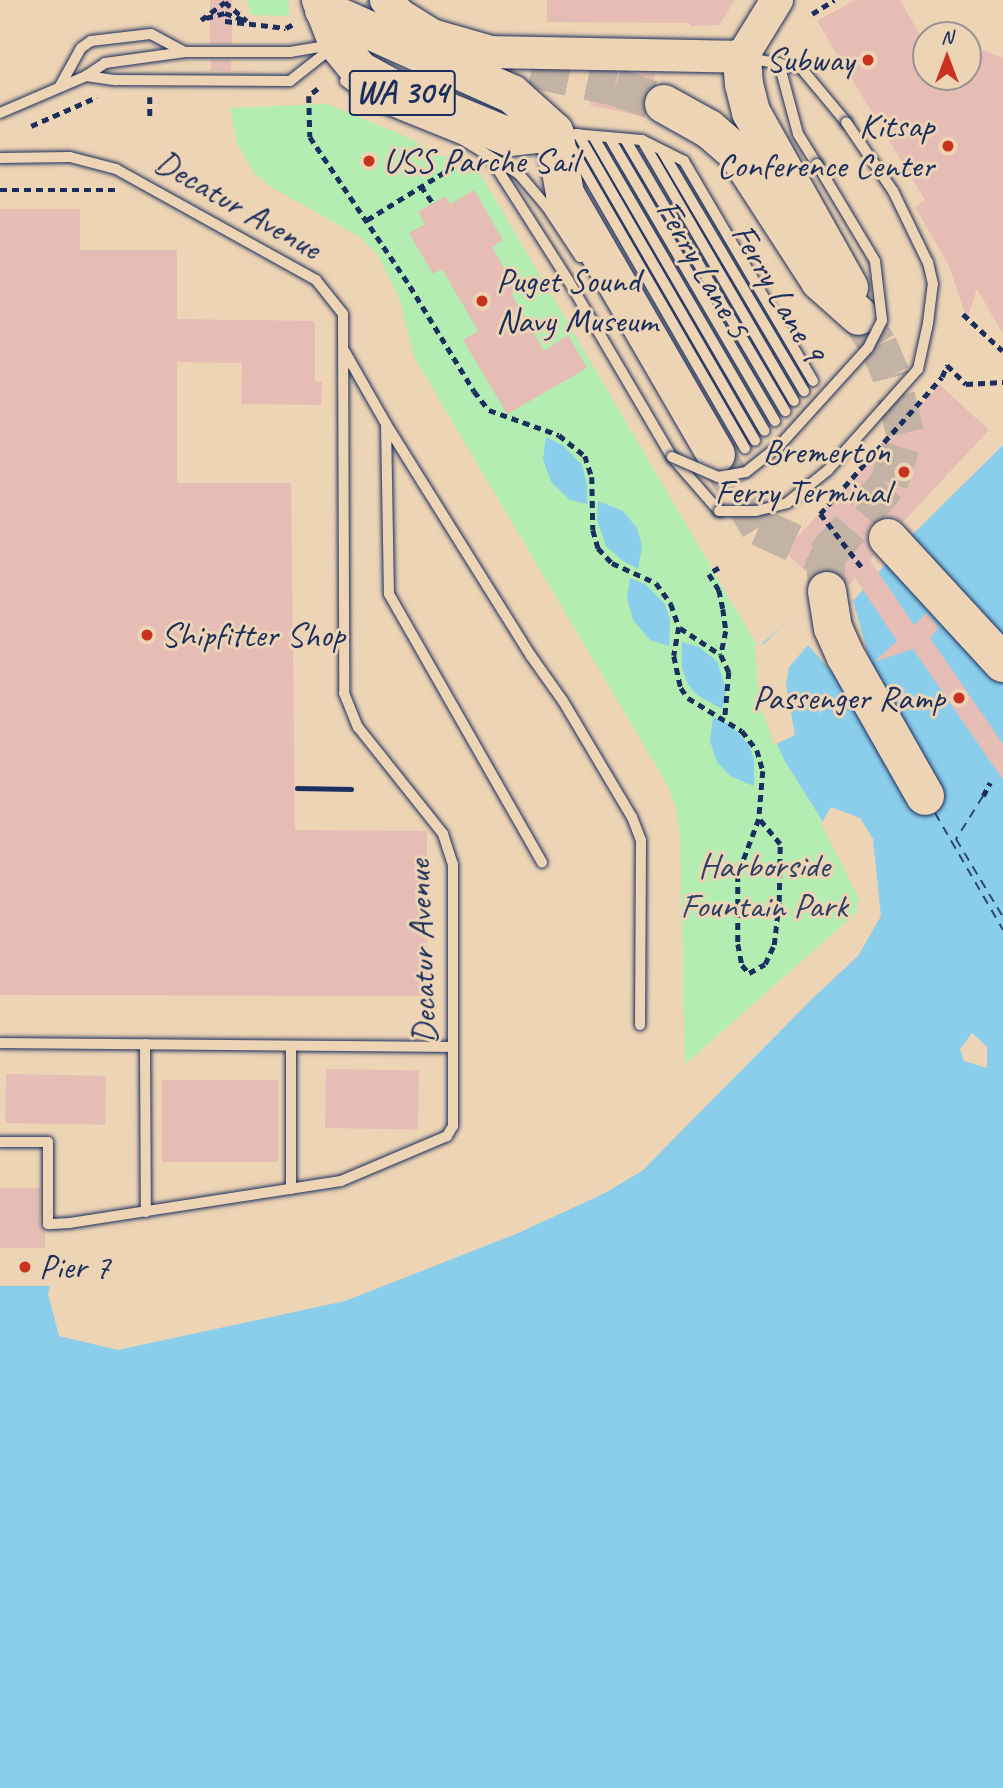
<!DOCTYPE html>
<html>
<head>
<meta charset="utf-8">
<style>
	body { margin:0 }
	#map { position:relative; width:1003px; height:1788px; overflow:hidden; background:#edd4b5; font-family:Caveat,sans-serif }
	div>[style] { position:absolute }
	[style*='--x'] { left:calc(var(--x)*1px); top:calc(var(--y)*1px); width:calc(var(--w)*1px); rotate:calc(var(--a)*1deg) }
	.green>* { inset:0; background:#b3edb1 }
	.water>* { inset:0; background:#8bceec }
	.pier>* { inset:0; background:#edd4b5 }
	.ferry>* { height:2px; margin-top:-1px; transform-origin:0; background:repeating-linear-gradient(90deg,#2c4773 0 9px,transparent 0 16px) }
	.building>* { inset:0; background:#e5bdb5; transform-origin:0 0 }
	.highway-tunnel>* { height:38px; margin-top:-19px; transform-origin:0; background:repeating-linear-gradient(90deg,#c3b3a4 0 38px,transparent 0 57px) }
	.path>* { height:4.5px; margin-top:-2.25px; transform-origin:0; background:repeating-linear-gradient(90deg,#1b2f5e 0 7px,transparent 0 12px) }
	.roads { filter:drop-shadow(0 0 2px #1b2f5e) drop-shadow(0 0 2px #1b2f5e) }
	.lane>* { height:10px; margin:-5px; padding:0 5px; transform-origin:5px; border-radius:5px; background:#edd4b5 }
	.secondary>* { height:32px; margin:-16px; padding:0 16px; transform-origin:16px; border-radius:16px; background:#edd4b5 }
	.highway>* { height:38px; margin:-19px; padding:0 19px; transform-origin:19px; border-radius:19px; background:#edd4b5 }
	.rail>* { height:5px; margin:-2.5px; padding:0 2.5px; transform-origin:2.5px; border-radius:2.5px; background:#1b2f5e }
	.path-bridge>* { height:4.5px; margin-top:-2.25px; transform-origin:0; background:repeating-linear-gradient(90deg,#1b2f5e 0 7px,transparent 0 12px) }
	.bridges { filter:drop-shadow(0 0 2px #1b2f5e) drop-shadow(0 0 2px #1b2f5e) }
	.lane-bridge>* { height:10px; margin:-5px; padding:0 5px; transform-origin:5px; border-radius:5px; background:#edd4b5 }
	.dots>* { width:19px; height:19px; translate:-50% -50%; box-sizing:border-box; border:4px solid #edd4b5; border-radius:50% }
	span { translate:-50% -50%; white-space:nowrap; text-align:center; line-height:1.15; -webkit-text-stroke:6px #edd4b5; paint-order:stroke }
	.shield-label span { padding:2px 5px; background:#edd4b5; border:2px solid; border-radius:5px; -webkit-text-stroke-width:0 }
	.shield-label { font-size:33px; color:#1b2f5e; font-weight:700 }
	.poi-label { font-size:35px; color:#1b2f5e }
	.right { translate:-100% -50%; text-align:right }
	.left { translate:0 -50%; text-align:left }
	.street-label { font-size:35px; color:#1b2f5e }
	.park-label { font-size:35px; color:#2a4266 }
	.north { position:absolute; left:912px; top:21px; width:70px; height:70px; box-sizing:border-box; background:#edd4b5; border:2px solid #999292; border-radius:50%; rotate:0deg; font-size:19px; font-weight:700; line-height:28px; text-align:center; color:#1b2f5e }
	.north::after { content:''; display:block; margin:auto; width:24px; height:32px; background:#c8321e; clip-path:polygon(50% 0,100% 100%,50% 72%,0 100%) }
</style>
</head>
<body>
<div id="map">
	<div class="green">
		<i style="clip-path:polygon(247px 0,289px 0,289px 16px,251px 15px)"></i>
		<i style="clip-path:polygon(327px 104px,400px 134px,481px 175px,758px 647px,784px 760px,827px 828px,862px 898px,859px 915px,685px 1070px,680px 836px,676px 809px,668px 786px,414px 357px,400px 300px,378px 255px,360px 237px,273px 188px,254px 173px,237px 143px,230px 108px)"></i>
	</div>
	<div class="water">
		<i style="clip-path:polygon(546px 437px,564px 446px,582px 465px,587px 485px,587px 504px,570px 500px,551px 482px,543px 459px)"></i>
		<i style="clip-path:polygon(1003px 445px,1003px 1788px,0 1788px,0 1251px,51px 1251px,51px 1277px,75px 1288px,127px 1295px,343px 1274px,595px 1169px,853px 923px,862px 898px,827px 828px,784px 760px,775px 739px,758px 647px,780px 628px,853px 601px,908px 539px)"></i>
		<i style="clip-path:polygon(598px 501px,623px 511px,637px 528px,642px 546px,638px 569px,623px 561px,606px 546px,597px 520px)"></i>
		<i style="clip-path:polygon(630px 578px,645px 584px,665px 604px,670px 620px,669px 646px,650px 640px,633px 620px,627px 598px)"></i>
		<i style="clip-path:polygon(682px 642px,699px 647px,717px 661px,726px 690px,722px 709px,697px 695px,687px 683px,682px 668px)"></i>
		<i style="clip-path:polygon(713px 717px,730px 724px,749px 745px,754px 759px,754px 786px,730px 776px,717px 762px,710px 741px)"></i>
	</div>
	<div class="pier">
		<i style="clip-path:polygon(853px 601px,875px 678px,849px 692px,808px 645px,789px 667px,786px 685px,795px 735px,774px 745px,759px 701px,755px 646px,764px 644px,780px 628px)"></i>
		<i style="clip-path:polygon(831px 807px,860px 818px,873px 839px,881px 916px,858px 956px,814px 997px,642px 1171px,603px 1194px,516px 1234px,345px 1301px,118px 1350px,59px 1336px,48px 1294px,50px 1286px,0 1286px,0 1251px,51px 1251px,51px 1257px,54px 1258px,54px 1275px,76px 1285px,127px 1291px,342px 1271px,464px 1203px,593px 1166px,682px 1067px,856px 913px,859px 899px,821px 824px)"></i>
		<i style="clip-path:polygon(972px 1033px,987px 1047px,987px 1068px,964px 1061px,960px 1049px)"></i>
	</div>
	<div class="ferry">
		<i style="--x:983;--y:796;--w:51;--a:122.1"></i>
		<i style="--x:956;--y:839;--w:91;--a:58.9"></i>
		<i style="--x:935;--y:813;--w:135;--a:59.8"></i>
	</div>
	<div class="building">
		<i style="left:210px;top:0;width:22px;height:44px"></i>
		<i style="clip-path:polygon(547px 0,735px 0,719px 25px,690px 26px,690px 23px,547px 22px)"></i>
		<i style="clip-path:polygon(855px 0,900px 0,926px 45px,926px 77px,968px 77px,968px 54px,984px 50px,1003px 58px,1003px 334px,977px 289px,967px 320px,949px 266px,915px 207px,925px 200px,817px 21px)"></i>
		<i style="left:211px;top:60px;width:20px;height:11px"></i>
		<i style="clip-path:polygon(598px 73px,655px 74px,652px 86px,645px 94px,642px 116px,590px 105px)"></i>
		<i style="clip-path:polygon(474px 190px,503px 240px,492px 247px,517px 290px,511px 293px,544px 351px,568px 335px,587px 368px,507px 414px,463px 340px,478px 331px,442px 269px,433px 274px,409px 233px,425px 224px,418px 212px,445px 196px,450px 204px)"></i>
		<i style="clip-path:polygon(0 209px,80px 209px,80px 250px,177px 250px,177px 319px,315px 321px,315px 381px,322px 382px,321px 405px,241px 404px,242px 363px,177px 362px,177px 483px,291px 483px,295px 830px,427px 831px,427px 996px,0 995px)"></i>
		<i style="clip-path:polygon(940px 385px,989px 430px,903px 522px,894px 517px,884px 517px,873px 522px,867px 531px,867px 542px,874px 555px,870px 560px,914px 625px,927px 613px,939px 628px,930px 638px,1003px 744px,1003px 780px,913px 649px,874px 662px,897px 641px,855px 578px,848px 586px,843px 577px,834px 570px,823px 570px,811px 576px,784px 551px)"></i>
		<i style="left:326px;top:1069px;width:93px;height:59px;rotate:1deg"></i>
		<i style="left:6px;top:1074px;width:100px;height:49px;rotate:1deg"></i>
		<i style="left:162px;top:1080px;width:116px;height:82px"></i>
		<i style="clip-path:polygon(0 1188px,40px 1188px,40px 1224px,45px 1231px,45px 1248px,0 1248px)"></i>
	</div>
	<div class="highway-tunnel">
		<i style="--x:367;--y:0;--w:35;--a:44"></i>
		<i style="--x:392;--y:24;--w:27;--a:27"></i>
		<i style="--x:476;--y:57;--w:142;--a:12.2"></i>
		<i style="--x:615;--y:87;--w:52;--a:19.1"></i>
		<i style="--x:716;--y:454;--w:85;--a:59.5"></i>
		<i style="--x:759;--y:527;--w:72;--a:24.4"></i>
		<i style="--x:827;--y:591;--w:34;--a:-93"></i>
		<i style="--x:825;--y:557;--w:98;--a:-49.1"></i>
		<i style="--x:889;--y:483;--w:52;--a:-72.3"></i>
		<i style="--x:905;--y:433;--w:60;--a:-103.6"></i>
		<i style="--x:891;--y:375;--w:33;--a:-113"></i>
		<i style="--x:878;--y:345;--w:35;--a:-123"></i>
	</div>
	<div class="path">
		<i style="--x:812;--y:14;--w:26;--a:-32"></i>
		<i style="--x:206;--y:18;--w:20;--a:-15"></i>
		<i style="--x:225;--y:13;--w:20;--a:20"></i>
		<i style="--x:201;--y:20;--w:30;--a:-37"></i>
		<i style="--x:225;--y:2;--w:29;--a:41"></i>
		<i style="--x:225;--y:21;--w:61;--a:6.5"></i>
		<i style="--x:286;--y:28;--w:10;--a:-29"></i>
		<i style="--x:318;--y:89;--w:11;--a:142"></i>
		<i style="--x:309;--y:96;--w:41;--a:88.6"></i>
		<i style="--x:310;--y:137;--w:179;--a:56.1"></i>
		<i style="--x:410;--y:286;--w:123;--a:58.6"></i>
		<i style="--x:474;--y:391;--w:24;--a:52"></i>
		<i style="--x:489;--y:410;--w:74;--a:19.7"></i>
		<i style="--x:559;--y:435;--w:33;--a:39"></i>
		<i style="--x:585;--y:456;--w:22;--a:72"></i>
		<i style="--x:592;--y:477;--w:53;--a:88.9"></i>
		<i style="--x:593;--y:530;--w:19;--a:74"></i>
		<i style="--x:598;--y:548;--w:21;--a:47"></i>
		<i style="--x:612;--y:563;--w:48;--a:24.4"></i>
		<i style="--x:656;--y:583;--w:26;--a:54"></i>
		<i style="--x:671;--y:604;--w:24;--a:71"></i>
		<i style="--x:679;--y:627;--w:29;--a:100"></i>
		<i style="--x:674;--y:656;--w:33;--a:78"></i>
		<i style="--x:681;--y:688;--w:12;--a:55"></i>
		<i style="--x:688;--y:698;--w:63;--a:31.4"></i>
		<i style="--x:742;--y:731;--w:24;--a:52"></i>
		<i style="--x:757;--y:750;--w:22;--a:74"></i>
		<i style="--x:763;--y:771;--w:48;--a:94.8"></i>
		<i style="--x:759;--y:819;--w:60;--a:110.6"></i>
		<i style="--x:738;--y:875;--w:69;--a:90"></i>
		<i style="--x:738;--y:944;--w:21;--a:79"></i>
		<i style="--x:742;--y:965;--w:11;--a:49"></i>
		<i style="--x:749;--y:973;--w:18;--a:-29"></i>
		<i style="--x:765;--y:964;--w:21;--a:-65"></i>
		<i style="--x:774;--y:945;--w:43;--a:-83.4"></i>
		<i style="--x:779;--y:902;--w:58;--a:-89"></i>
		<i style="--x:780;--y:844;--w:33;--a:-130"></i>
		<i style="--x:150;--y:97;--w:20;--a:90"></i>
		<i style="--x:31;--y:126;--w:72;--a:-23.7"></i>
		<i style="--x:421;--y:186;--w:21;--a:55"></i>
		<i style="--x:0;--y:190;--w:115;--a:0"></i>
		<i style="--x:367;--y:220;--w:114;--a:-31.7"></i>
		<i style="--x:963;--y:314;--w:54;--a:42.8"></i>
		<i style="--x:947;--y:365;--w:27;--a:45"></i>
		<i style="--x:966;--y:384;--w:37;--a:-3"></i>
		<i style="--x:719;--y:568;--w:12;--a:149"></i>
		<i style="--x:709;--y:574;--w:19;--a:58"></i>
		<i style="--x:719;--y:590;--w:19;--a:78"></i>
		<i style="--x:723;--y:609;--w:22;--a:82"></i>
		<i style="--x:726;--y:631;--w:25;--a:102"></i>
		<i style="--x:680;--y:628;--w:49;--a:33.4"></i>
		<i style="--x:721;--y:655;--w:19;--a:65"></i>
		<i style="--x:729;--y:672;--w:46;--a:95"></i>
		<i style="--x:983;--y:796;--w:15;--a:-62"></i>
	</div>
	<div class="roads">
		<div class="lane">
			<i style="--x:749;--y:58;--w:53;--a:10.9"></i>
			<i style="--x:801;--y:68;--w:70;--a:50.2"></i>
			<i style="--x:779;--y:63;--w:73;--a:75"></i>
			<i style="--x:798;--y:134;--w:36;--a:58"></i>
			<i style="--x:86;--y:76;--w:30;--a:8"></i>
			<i style="--x:116;--y:80;--w:174;--a:0.3"></i>
			<i style="--x:290;--y:81;--w:55;--a:-38.3"></i>
			<i style="--x:345;--y:81;--w:40;--a:37"></i>
			<i style="--x:377;--y:105;--w:93;--a:22.1"></i>
			<i style="--x:463;--y:140;--w:66;--a:31.3"></i>
			<i style="--x:519;--y:174;--w:43;--a:49.7"></i>
			<i style="--x:547;--y:207;--w:60;--a:56.6"></i>
			<i style="--x:60;--y:86;--w:43;--a:-61.1"></i>
			<i style="--x:81;--y:48;--w:12;--a:-35"></i>
			<i style="--x:91;--y:41;--w:60;--a:-6.7"></i>
			<i style="--x:151;--y:34;--w:38;--a:28"></i>
			<i style="--x:0;--y:113;--w:94;--a:-23.3"></i>
			<i style="--x:86;--y:76;--w:23;--a:-34"></i>
			<i style="--x:105;--y:63;--w:81;--a:-7.8"></i>
			<i style="--x:185;--y:52;--w:105;--a:0"></i>
			<i style="--x:290;--y:52;--w:43;--a:-9.5"></i>
			<i style="--x:562;--y:133;--w:80;--a:5"></i>
			<i style="--x:642;--y:140;--w:47;--a:26.6"></i>
			<i style="--x:684;--y:161;--w:255;--a:59.6"></i>
			<i style="--x:578;--y:134;--w:354;--a:60"></i>
			<i style="--x:593;--y:136;--w:341;--a:59.8"></i>
			<i style="--x:609;--y:137;--w:329;--a:59.7"></i>
			<i style="--x:625;--y:139;--w:316;--a:59.5"></i>
			<i style="--x:642;--y:140;--w:302;--a:59.8"></i>
			<i style="--x:571;--y:147;--w:348;--a:60"></i>
			<i style="--x:662;--y:151;--w:279;--a:59.4"></i>
			<i style="--x:0;--y:158;--w:70;--a:-0.8"></i>
			<i style="--x:70;--y:157;--w:48;--a:14.6"></i>
			<i style="--x:116;--y:169;--w:229;--a:29"></i>
			<i style="--x:316;--y:280;--w:43;--a:51.5"></i>
			<i style="--x:343;--y:314;--w:379;--a:89.8"></i>
			<i style="--x:344;--y:693;--w:37;--a:68"></i>
			<i style="--x:358;--y:727;--w:137;--a:51.5"></i>
			<i style="--x:443;--y:834;--w:32;--a:72"></i>
			<i style="--x:453;--y:864;--w:262;--a:90"></i>
			<i style="--x:453;--y:1126;--w:12;--a:121"></i>
			<i style="--x:447;--y:1136;--w:115;--a:157"></i>
			<i style="--x:341;--y:1181;--w:274;--a:171.2"></i>
			<i style="--x:70;--y:1223;--w:22;--a:177"></i>
			<i style="--x:48;--y:1224;--w:82;--a:-90"></i>
			<i style="--x:48;--y:1142;--w:48;--a:180"></i>
			<i style="--x:491;--y:159;--w:143;--a:57.5"></i>
			<i style="--x:568;--y:280;--w:205;--a:59.6"></i>
			<i style="--x:672;--y:457;--w:72;--a:49"></i>
			<i style="--x:345;--y:352;--w:83;--a:60.3"></i>
			<i style="--x:386;--y:424;--w:170;--a:89"></i>
			<i style="--x:389;--y:594;--w:309;--a:60.3"></i>
			<i style="--x:386;--y:424;--w:274;--a:58"></i>
			<i style="--x:531;--y:656;--w:55;--a:54.6"></i>
			<i style="--x:563;--y:701;--w:135;--a:59.3"></i>
			<i style="--x:632;--y:817;--w:25;--a:69"></i>
			<i style="--x:641;--y:840;--w:185;--a:90.3"></i>
			<i style="--x:0;--y:1043;--w:453;--a:0.5"></i>
			<i style="--x:145;--y:1044;--w:168;--a:89.7"></i>
			<i style="--x:291;--y:1046;--w:143;--a:90"></i>
		</div>
		<div class="secondary">
			<i style="--x:386;--y:0;--w:21;--a:47"></i>
			<i style="--x:400;--y:15;--w:38;--a:32"></i>
			<i style="--x:432;--y:35;--w:61;--a:16.1"></i>
			<i style="--x:491;--y:52;--w:251;--a:1.1"></i>
			<i style="--x:742;--y:57;--w:67;--a:-58.4"></i>
		</div>
		<div class="highway">
			<i style="--x:321;--y:0;--w:47;--a:68.9"></i>
			<i style="--x:338;--y:44;--w:33;--a:51"></i>
			<i style="--x:359;--y:70;--w:41;--a:29.1"></i>
			<i style="--x:395;--y:90;--w:123;--a:22.4"></i>
			<i style="--x:509;--y:137;--w:45;--a:-6.3"></i>
			<i style="--x:324;--y:10;--w:206;--a:24.1"></i>
			<i style="--x:512;--y:94;--w:57;--a:42.1"></i>
			<i style="--x:554;--y:132;--w:63;--a:79.9"></i>
			<i style="--x:565;--y:194;--w:301;--a:59.9"></i>
			<i style="--x:742;--y:57;--w:27;--a:86"></i>
			<i style="--x:744;--y:84;--w:29;--a:76"></i>
			<i style="--x:751;--y:112;--w:201;--a:60.8"></i>
			<i style="--x:664;--y:104;--w:51;--a:29.1"></i>
			<i style="--x:709;--y:129;--w:37;--a:41"></i>
			<i style="--x:737;--y:153;--w:153;--a:57"></i>
			<i style="--x:820;--y:281;--w:52;--a:41.9"></i>
			<i style="--x:888;--y:538;--w:170;--a:47.4"></i>
			<i style="--x:827;--y:591;--w:37;--a:81"></i>
			<i style="--x:833;--y:628;--w:30;--a:66"></i>
			<i style="--x:845;--y:655;--w:162;--a:60.4"></i>
		</div>
	</div>
	<div class="rail">
		<i style="--x:297;--y:788;--w:54;--a:1.1"></i>
	</div>
	<div class="path-bridge">
		<i style="--x:861;--y:567;--w:67;--a:-127.7"></i>
		<i style="--x:820;--y:514;--w:183;--a:-48.3"></i>
		<i style="--x:942;--y:377;--w:13;--a:-67"></i>
	</div>
	<div class="bridges">
		<div class="lane-bridge">
			<i style="--x:672;--y:457;--w:50;--a:23.5"></i>
			<i style="--x:718;--y:477;--w:28;--a:-10"></i>
			<i style="--x:746;--y:472;--w:43;--a:-38.5"></i>
			<i style="--x:780;--y:445;--w:131;--a:-47.8"></i>
			<i style="--x:868;--y:348;--w:31;--a:-63"></i>
			<i style="--x:882;--y:320;--w:59;--a:-96.8"></i>
			<i style="--x:875;--y:261;--w:113;--a:-120.9"></i>
			<i style="--x:719;--y:511;--w:37;--a:0"></i>
			<i style="--x:756;--y:511;--w:32;--a:-14"></i>
			<i style="--x:787;--y:503;--w:53;--a:-38.8"></i>
			<i style="--x:828;--y:470;--w:135;--a:-48.3"></i>
			<i style="--x:918;--y:369;--w:47;--a:-77.7"></i>
			<i style="--x:928;--y:323;--w:39;--a:-83"></i>
			<i style="--x:933;--y:284;--w:22;--a:-103"></i>
			<i style="--x:928;--y:263;--w:80;--a:-115.9"></i>
			<i style="--x:893;--y:191;--w:83;--a:-124.3"></i>
		</div>
	</div>
	<div class="dots">
		<i style="left:868px;top:60px;background:#c8321e"></i>
		<i style="left:948px;top:146px;background:#c8321e"></i>
		<i style="left:369px;top:161px;background:#c8321e"></i>
		<i style="left:482px;top:301px;background:#c8321e"></i>
		<i style="left:904px;top:472px;background:#c8321e"></i>
		<i style="left:147px;top:635px;background:#c8321e"></i>
		<i style="left:959px;top:698px;background:#c8321e"></i>
		<i style="left:25px;top:1267px;background:#c8321e"></i>
	</div>
	<div class="shield-label">
		<span style="left:402px;top:93px">WA 304</span>
	</div>
	<div class="poi-label">
		<span class="right" style="left:854px;top:60px">Subway</span>
		<span class="right" style="left:934px;top:146px">Kitsap<br>Conference Center</span>
		<span class="left" style="left:383px;top:161px">USS Parche Sail</span>
		<span class="left" style="left:496px;top:301px">Puget Sound<br>Navy Museum</span>
		<span class="right" style="left:890px;top:472px">Bremerton<br>Ferry Terminal</span>
		<span class="left" style="left:161px;top:635px">Shipfitter Shop</span>
		<span class="right" style="left:945px;top:698px">Passenger Ramp</span>
		<span class="left" style="left:39px;top:1267px">Pier 7</span>
	</div>
	<div class="street-label">
		<span style="left:238px;top:205px;rotate:30deg">Decatur Avenue</span>
		<span style="left:703px;top:269px;rotate:60deg">Ferry Lane 5</span>
		<span style="left:778px;top:293px;rotate:60deg">Ferry Lane 9</span>
		<span style="left:422px;top:952px;rotate:-92deg">Decatur Avenue</span>
	</div>
	<div class="park-label">
		<span style="left:764px;top:886px">Harborside<br>Fountain Park</span>
	</div>
	<div class="north">N</div>
</div>
</body>
</html>
